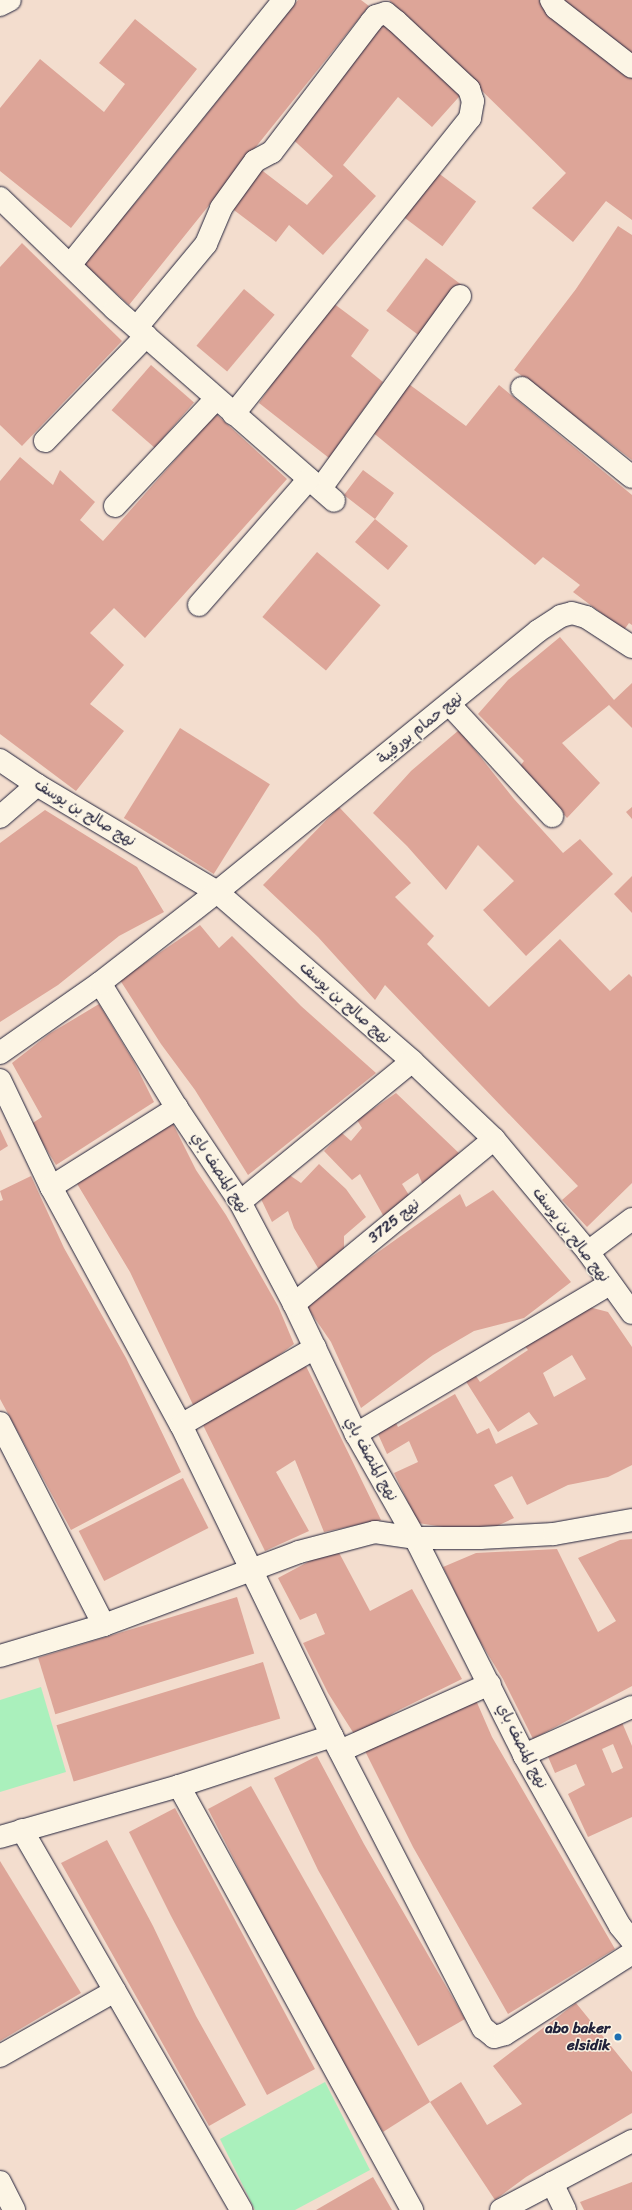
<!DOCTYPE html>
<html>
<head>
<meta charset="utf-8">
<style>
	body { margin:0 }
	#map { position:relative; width:632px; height:2210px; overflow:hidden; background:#f3ddce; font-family:Sriracha,"Playpen Sans Arabic",sans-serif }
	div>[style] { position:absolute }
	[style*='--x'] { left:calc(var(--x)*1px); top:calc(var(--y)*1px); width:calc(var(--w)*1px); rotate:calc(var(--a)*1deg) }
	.green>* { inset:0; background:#aaf0bc }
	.building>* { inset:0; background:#dda598; transform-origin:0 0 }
	.roads { filter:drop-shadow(0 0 1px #22223b) drop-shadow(0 0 1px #22223b) }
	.street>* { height:22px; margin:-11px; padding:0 11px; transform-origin:11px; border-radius:11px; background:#fcf5e5 }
	.secondary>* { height:22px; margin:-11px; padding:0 11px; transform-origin:11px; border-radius:11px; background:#fcf5e5 }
	.dots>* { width:11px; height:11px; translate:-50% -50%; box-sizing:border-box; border:2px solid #fcf5e5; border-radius:50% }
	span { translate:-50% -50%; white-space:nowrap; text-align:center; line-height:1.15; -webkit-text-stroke:3px #fcf5e5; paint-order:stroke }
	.street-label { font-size:15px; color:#22223b }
	.poi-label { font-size:15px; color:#22223b; font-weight:700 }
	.right { translate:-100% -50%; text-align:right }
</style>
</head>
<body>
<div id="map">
	<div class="green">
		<i style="clip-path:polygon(41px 1687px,66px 1772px,0 1792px,0 1700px)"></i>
		<i style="clip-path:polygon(325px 2082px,370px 2170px,295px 2210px,255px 2210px,220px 2139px)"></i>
	</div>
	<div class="building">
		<i style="clip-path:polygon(298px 0,361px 0,369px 6px,129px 305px,83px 263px,141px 196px)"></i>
		<i style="clip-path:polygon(389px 0,539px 0,573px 31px,632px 75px,632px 220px,606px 201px,573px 242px,532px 208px,566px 173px)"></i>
		<i style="clip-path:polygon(559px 0,632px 0,632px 55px)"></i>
		<i style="clip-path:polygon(135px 19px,197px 69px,71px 228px,0 171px,0 108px,40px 59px,104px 112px,125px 84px,99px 63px)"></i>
		<i style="clip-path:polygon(386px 19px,466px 89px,432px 127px,398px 97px,343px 165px,376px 196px,323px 255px,289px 225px,276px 242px,226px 204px,255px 165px,307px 205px,333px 176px,288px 135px)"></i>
		<i style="left:437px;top:172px;width:49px;height:56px;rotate:37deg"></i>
		<i style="clip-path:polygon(618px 226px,632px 235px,632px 460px,514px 370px,576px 289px)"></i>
		<i style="clip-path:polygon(22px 243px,122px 341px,22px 446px,0 425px,0 267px)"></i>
		<i style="left:426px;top:258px;width:46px;height:66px;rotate:37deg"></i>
		<i style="left:244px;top:289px;width:40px;height:74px;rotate:40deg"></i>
		<i style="clip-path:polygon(329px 300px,369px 330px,351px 356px,383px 382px,329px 458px,259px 403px)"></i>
		<i style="left:151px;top:365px;width:57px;height:60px;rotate:41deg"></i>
		<i style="clip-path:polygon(406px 382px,466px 426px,499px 385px,632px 495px,632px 625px,629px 623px,624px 630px,573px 592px,580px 585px,543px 557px,535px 565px,371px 431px)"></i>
		<i style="clip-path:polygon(216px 414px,287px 479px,145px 638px,114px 608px,90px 633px,124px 665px,90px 704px,124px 731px,76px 791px,0 734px,0 481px,20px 457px,53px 485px,60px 470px,95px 502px,80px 520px,103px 541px)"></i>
		<i style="clip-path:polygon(363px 470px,394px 493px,375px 519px,408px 546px,388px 570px,355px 542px,375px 519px,344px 495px)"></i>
		<i style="left:317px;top:552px;width:83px;height:85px;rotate:40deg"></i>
		<i style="clip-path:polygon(560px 637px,614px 700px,632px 683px,632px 728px,609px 705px,562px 743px,600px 783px,567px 818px,520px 766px,524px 761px,478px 714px,508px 680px)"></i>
		<i style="left:180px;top:728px;width:106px;height:106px;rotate:32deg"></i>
		<i style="clip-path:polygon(459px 730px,514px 799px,563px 853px,580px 839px,613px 874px,526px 956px,483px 910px,514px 881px,478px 845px,446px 890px,407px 846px,373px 813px,411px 771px)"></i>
		<i style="clip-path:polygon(339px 807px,411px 883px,395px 897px,434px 936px,427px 944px,489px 1007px,560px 939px,610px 991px,629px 974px,632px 977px,632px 1183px,587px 1227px,562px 1200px,578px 1186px,385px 985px,375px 1000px,318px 937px,263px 885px)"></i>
		<i style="clip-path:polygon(632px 807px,632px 819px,626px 812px)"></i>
		<i style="clip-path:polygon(45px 810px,137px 867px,164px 912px,119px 936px,58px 985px,0 1022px,0 843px)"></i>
		<i style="clip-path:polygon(632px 876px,632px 913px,614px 894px)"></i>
		<i style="clip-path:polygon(200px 925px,219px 948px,232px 936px,301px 1006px,376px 1073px,248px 1175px,195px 1090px,161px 1044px,120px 980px)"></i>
		<i style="clip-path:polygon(99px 1004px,134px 1062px,154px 1102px,56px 1165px,31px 1124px,42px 1117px,12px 1063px,49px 1034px)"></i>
		<i style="clip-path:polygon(396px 1093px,462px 1156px,424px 1188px,418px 1173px,402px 1184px,412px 1200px,384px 1217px,360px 1174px,352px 1180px,324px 1151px,342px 1133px,351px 1141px,362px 1128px,357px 1120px)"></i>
		<i style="clip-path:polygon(171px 1120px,196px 1170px,226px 1215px,278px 1306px,294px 1344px,244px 1381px,195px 1409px,130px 1272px,76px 1182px)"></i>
		<i style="clip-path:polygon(0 1129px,8px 1146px,0 1151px)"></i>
		<i style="clip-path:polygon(319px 1164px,346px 1189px,366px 1217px,344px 1236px,344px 1256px,321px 1273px,294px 1228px,288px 1211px,272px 1222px,261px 1199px,288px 1174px,301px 1183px)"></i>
		<i style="clip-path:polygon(31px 1176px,64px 1248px,126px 1358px,181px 1472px,71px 1530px,0 1399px,0 1201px,3px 1200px,0 1191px)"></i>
		<i style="clip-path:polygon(493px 1190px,571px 1282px,524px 1318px,474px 1331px,433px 1355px,361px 1408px,331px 1342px,305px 1304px,460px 1194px,466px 1207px)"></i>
		<i style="clip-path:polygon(evenodd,589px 1307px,608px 1312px,632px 1347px,632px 1465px,608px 1477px,568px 1485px,527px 1505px,512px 1476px,494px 1485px,514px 1518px,482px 1533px,418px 1523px,394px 1473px,418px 1462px,409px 1441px,387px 1454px,378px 1434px,395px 1421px,398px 1427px,455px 1394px,477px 1434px,489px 1428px,496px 1444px,538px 1424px,529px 1412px,498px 1432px,465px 1380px,474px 1373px,480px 1382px,528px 1350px,524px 1345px,589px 1307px,572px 1355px,586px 1379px,554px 1397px,543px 1373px,572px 1355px)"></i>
		<i style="clip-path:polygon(306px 1366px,381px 1520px,324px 1532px,295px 1460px,276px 1472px,309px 1531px,265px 1551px,202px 1423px)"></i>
		<i style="left:183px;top:1478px;width:56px;height:117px;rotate:63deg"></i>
		<i style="clip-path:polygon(632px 1539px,632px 1686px,533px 1739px,503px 1679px,473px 1630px,443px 1567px,476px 1553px,557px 1549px,598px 1632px,616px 1621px,578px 1558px,620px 1540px)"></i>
		<i style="clip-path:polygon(336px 1547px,370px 1611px,412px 1589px,462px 1679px,395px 1712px,356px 1737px,328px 1693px,303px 1643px,325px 1634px,316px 1613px,300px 1620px,278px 1578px)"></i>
		<i style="left:237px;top:1597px;width:59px;height:208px;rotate:73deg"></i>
		<i style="left:263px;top:1662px;width:59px;height:216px;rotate:73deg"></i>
		<i style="clip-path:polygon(475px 1698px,492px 1737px,615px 1949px,508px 2014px,413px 1847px,362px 1745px)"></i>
		<i style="clip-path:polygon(evenodd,621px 1720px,632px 1746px,632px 1817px,588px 1837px,568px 1794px,585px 1785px,576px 1764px,555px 1773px,546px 1752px,621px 1720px,613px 1744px,623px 1768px,612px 1773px,602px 1749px,613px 1744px)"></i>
		<i style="clip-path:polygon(317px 1756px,364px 1844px,465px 2019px,418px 2046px,318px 1870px,274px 1778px)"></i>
		<i style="clip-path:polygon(251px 1786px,430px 2102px,383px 2132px,302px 1992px,208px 1809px)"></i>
		<i style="clip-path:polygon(175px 1808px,315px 2069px,267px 2095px,171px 1916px,129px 1832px)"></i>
		<i style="clip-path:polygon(107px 1840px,153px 1926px,196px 2016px,246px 2105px,209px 2126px,61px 1863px)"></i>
		<i style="clip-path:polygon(0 1861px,81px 1993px,0 2041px)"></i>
		<i style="clip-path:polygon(576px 2003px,632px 2072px,632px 2113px,526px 2177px,495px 2200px,430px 2102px,461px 2082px,487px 2125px,522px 2104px,493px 2066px)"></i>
		<i style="clip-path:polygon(373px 2177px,392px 2210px,316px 2210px)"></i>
		<i style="clip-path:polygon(632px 2182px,632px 2210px,584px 2210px,580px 2202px)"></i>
	</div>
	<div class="roads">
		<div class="street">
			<i style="--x:551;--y:0;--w:9;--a:58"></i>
			<i style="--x:556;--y:8;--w:96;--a:37.8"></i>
			<i style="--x:0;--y:5;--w:11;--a:-27"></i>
			<i style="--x:0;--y:198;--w:160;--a:44"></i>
			<i style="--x:115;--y:309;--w:291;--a:41.2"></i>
			<i style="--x:70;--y:265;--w:341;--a:-51.1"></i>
			<i style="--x:137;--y:327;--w:108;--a:-50.3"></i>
			<i style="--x:206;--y:244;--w:39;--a:-67"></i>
			<i style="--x:221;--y:208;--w:58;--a:-54.1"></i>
			<i style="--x:255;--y:161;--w:19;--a:-28"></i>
			<i style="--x:272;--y:152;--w:163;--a:-52.7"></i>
			<i style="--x:371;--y:22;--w:8;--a:-50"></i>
			<i style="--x:376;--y:16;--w:10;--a:-17"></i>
			<i style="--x:386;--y:13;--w:13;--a:39"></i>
			<i style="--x:396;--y:21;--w:100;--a:43"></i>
			<i style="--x:469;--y:89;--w:13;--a:72"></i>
			<i style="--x:473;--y:101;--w:17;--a:100"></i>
			<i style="--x:470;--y:118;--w:379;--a:128.6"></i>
			<i style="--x:522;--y:388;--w:141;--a:39"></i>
			<i style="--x:45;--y:441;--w:146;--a:-46.1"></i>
			<i style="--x:321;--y:488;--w:237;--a:-54.1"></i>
			<i style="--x:115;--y:506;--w:147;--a:-46.7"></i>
			<i style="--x:199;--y:605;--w:167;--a:-48.9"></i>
			<i style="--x:450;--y:705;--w:151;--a:47.4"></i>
			<i style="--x:0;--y:760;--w:45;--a:34"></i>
			<i style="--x:37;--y:785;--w:209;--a:30.7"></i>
			<i style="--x:217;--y:892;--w:258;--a:40.9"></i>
			<i style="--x:412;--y:1061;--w:113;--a:43.6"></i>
			<i style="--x:494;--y:1139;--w:147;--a:50.2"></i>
			<i style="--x:588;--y:1252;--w:75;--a:54.2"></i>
			<i style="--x:0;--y:817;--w:49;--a:-40.9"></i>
			<i style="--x:100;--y:983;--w:147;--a:58.4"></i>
			<i style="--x:177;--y:1108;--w:113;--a:56.2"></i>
			<i style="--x:240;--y:1202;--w:115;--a:62.1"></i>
			<i style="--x:294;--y:1304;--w:144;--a:64.5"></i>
			<i style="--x:356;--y:1434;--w:120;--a:60.4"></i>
			<i style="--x:415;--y:1538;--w:243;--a:63.3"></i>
			<i style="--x:524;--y:1755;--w:196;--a:60.7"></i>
			<i style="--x:620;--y:1926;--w:19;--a:51"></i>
			<i style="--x:0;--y:1053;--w:122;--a:-35"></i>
			<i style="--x:100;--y:983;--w:148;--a:-37.9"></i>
			<i style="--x:217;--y:892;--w:414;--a:-39.1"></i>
			<i style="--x:538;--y:631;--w:27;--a:-33"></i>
			<i style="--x:561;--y:616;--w:11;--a:-15"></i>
			<i style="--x:572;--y:613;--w:15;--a:16"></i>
			<i style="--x:586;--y:617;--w:55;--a:33.1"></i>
			<i style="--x:0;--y:1080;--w:119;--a:64.5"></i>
			<i style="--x:51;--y:1187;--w:271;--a:61.4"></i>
			<i style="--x:181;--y:1425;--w:346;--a:64.1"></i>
			<i style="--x:332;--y:1736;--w:329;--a:62.7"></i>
			<i style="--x:483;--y:2028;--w:14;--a:39"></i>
			<i style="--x:494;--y:2037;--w:11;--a:-15"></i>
			<i style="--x:505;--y:2034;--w:151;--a:-32.5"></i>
			<i style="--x:51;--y:1187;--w:149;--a:-32.1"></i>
			<i style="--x:240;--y:1202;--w:222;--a:-39.3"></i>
			<i style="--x:588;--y:1252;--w:55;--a:-36.9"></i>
			<i style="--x:294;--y:1304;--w:259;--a:-39.5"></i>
			<i style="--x:0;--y:1423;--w:227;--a:62.8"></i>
			<i style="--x:181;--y:1425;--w:155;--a:-29.9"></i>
			<i style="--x:356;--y:1434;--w:295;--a:-30.6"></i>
			<i style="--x:0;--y:1656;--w:109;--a:-16.6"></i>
			<i style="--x:104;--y:1625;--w:208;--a:-20.5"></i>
			<i style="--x:299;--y:1552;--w:79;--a:-14.7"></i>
			<i style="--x:375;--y:1532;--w:40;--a:8.5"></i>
			<i style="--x:415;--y:1538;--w:65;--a:0"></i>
			<i style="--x:480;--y:1538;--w:74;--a:-3.1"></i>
			<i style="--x:554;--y:1534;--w:79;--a:-10.2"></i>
			<i style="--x:340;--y:1751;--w:164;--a:-24.1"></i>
			<i style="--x:524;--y:1755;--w:118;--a:-24"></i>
			<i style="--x:179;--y:1786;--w:484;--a:61.2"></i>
			<i style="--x:22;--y:1830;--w:439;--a:60"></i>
			<i style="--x:0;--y:1837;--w:186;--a:-15.9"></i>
			<i style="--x:179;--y:1786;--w:161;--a:-18.1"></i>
			<i style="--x:0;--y:2056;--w:132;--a:-29.5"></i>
			<i style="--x:0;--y:2182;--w:31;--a:63"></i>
			<i style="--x:552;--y:2183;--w:30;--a:64"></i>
		</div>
		<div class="secondary">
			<i style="--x:501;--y:2210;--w:148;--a:-27.8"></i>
		</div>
	</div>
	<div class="dots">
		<i style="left:618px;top:2037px;background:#1f6fb2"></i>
	</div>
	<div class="street-label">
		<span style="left:420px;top:728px;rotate:-39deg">نهج حمام بورقيبة</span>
		<span style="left:85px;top:813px;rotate:31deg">نهج صالح بن يوسف</span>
		<span style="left:345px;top:1003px;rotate:41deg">نهج صالح بن يوسف</span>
		<span style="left:220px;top:1173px;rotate:57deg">نهج المنصف باي</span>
		<span style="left:394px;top:1221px;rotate:-39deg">نهج 3725</span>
		<span style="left:571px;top:1235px;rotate:52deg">نهج صالح بن يوسف</span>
		<span style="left:371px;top:1459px;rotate:61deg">نهج المنصف باي</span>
		<span style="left:522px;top:1746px;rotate:63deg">نهج المنصف باي</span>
	</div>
	<div class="poi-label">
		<span class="right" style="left:610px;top:2037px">abo baker<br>elsidik</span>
	</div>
</div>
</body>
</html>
